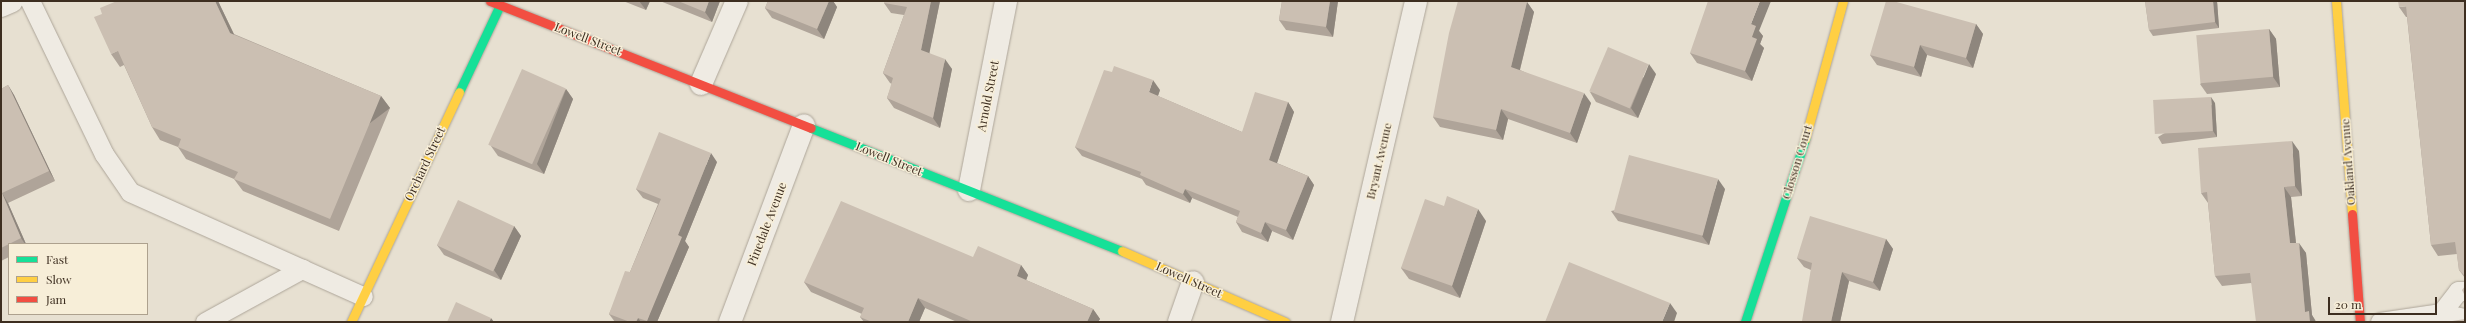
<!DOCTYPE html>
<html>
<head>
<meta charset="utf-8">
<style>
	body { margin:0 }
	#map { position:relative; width:2466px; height:323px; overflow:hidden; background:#e7e0d1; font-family:"Playfair Display",serif }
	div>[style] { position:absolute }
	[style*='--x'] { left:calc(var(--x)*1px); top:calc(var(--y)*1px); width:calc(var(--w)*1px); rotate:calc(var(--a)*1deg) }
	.roads { filter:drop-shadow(0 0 1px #ada599) drop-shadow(0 0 1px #ada599) }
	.lane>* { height:19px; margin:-9.5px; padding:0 9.5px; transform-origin:9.5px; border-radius:9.5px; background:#efebe3 }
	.street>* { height:22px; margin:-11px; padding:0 11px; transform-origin:11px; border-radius:11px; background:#efebe3 }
	.fast>* { height:9px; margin:-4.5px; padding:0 4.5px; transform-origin:4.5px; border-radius:4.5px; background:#16e098 }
	.slow>* { height:9px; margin:-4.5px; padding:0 4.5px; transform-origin:4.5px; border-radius:4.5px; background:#ffcf43 }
	.jam>* { height:9px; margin:-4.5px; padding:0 4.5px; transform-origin:4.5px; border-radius:4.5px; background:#f24e42 }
	.wall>* { inset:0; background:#afa499 }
	.shaded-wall>* { inset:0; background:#8e867d; transform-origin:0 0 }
	.building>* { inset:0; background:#cbbfb2; transform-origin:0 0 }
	span { translate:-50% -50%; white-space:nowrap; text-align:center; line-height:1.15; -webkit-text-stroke:3px #f7eed8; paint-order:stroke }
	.street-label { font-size:12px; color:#3d2e20 }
	.frame { position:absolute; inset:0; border:2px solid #3d2e20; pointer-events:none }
	.legend { position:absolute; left:8px; top:243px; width:140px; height:72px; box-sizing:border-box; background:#f7eed8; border:1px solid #ada18e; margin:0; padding:5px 7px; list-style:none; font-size:12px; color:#3d2e20 }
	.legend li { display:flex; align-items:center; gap:8px; height:20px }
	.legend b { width:20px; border:1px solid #ada18e }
	.scale { position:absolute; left:2328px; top:297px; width:109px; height:18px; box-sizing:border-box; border:2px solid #3d2e20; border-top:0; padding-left:5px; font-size:12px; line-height:14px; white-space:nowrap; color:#3d2e20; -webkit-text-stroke:3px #f7eed8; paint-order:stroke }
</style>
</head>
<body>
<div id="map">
	<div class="roads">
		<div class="lane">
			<i style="--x:30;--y:1;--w:170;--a:64.2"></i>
			<i style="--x:104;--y:154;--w:46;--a:55.6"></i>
			<i style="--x:130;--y:192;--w:255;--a:24.1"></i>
			<i style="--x:2441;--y:313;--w:25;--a:12"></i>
			<i style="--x:205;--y:322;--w:111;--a:-28.7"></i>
			<i style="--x:2380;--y:322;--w:62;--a:-8.4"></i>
			<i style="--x:2441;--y:313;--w:28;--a:-52"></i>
			<i style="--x:2458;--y:291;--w:7;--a:0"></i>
		</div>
		<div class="street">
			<i style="--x:1;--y:6;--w:12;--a:-24"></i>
			<i style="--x:701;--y:84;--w:90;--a:-66.6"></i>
			<i style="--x:969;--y:190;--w:193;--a:-78.9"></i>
			<i style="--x:730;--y:322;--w:210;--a:-69.4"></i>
			<i style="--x:1179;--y:322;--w:42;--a:-70.7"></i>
			<i style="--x:1342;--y:322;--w:329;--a:-77"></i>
		</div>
		<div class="fast">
			<i style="--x:459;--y:92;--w:96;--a:-64.8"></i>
			<i style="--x:811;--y:128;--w:334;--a:21.6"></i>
			<i style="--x:1745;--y:322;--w:193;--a:-71.8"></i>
		</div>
		<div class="slow">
			<i style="--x:2336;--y:1;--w:214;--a:85.7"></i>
			<i style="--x:1805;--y:139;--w:143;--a:-74.6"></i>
			<i style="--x:1122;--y:251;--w:178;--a:23.5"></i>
			<i style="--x:351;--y:322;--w:254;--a:-64.8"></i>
		</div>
		<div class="jam">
			<i style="--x:490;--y:1;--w:345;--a:21.6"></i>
			<i style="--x:2352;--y:214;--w:108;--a:85.8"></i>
		</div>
	</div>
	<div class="wall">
		<i style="clip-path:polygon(218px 1px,234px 34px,381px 96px,390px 108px,339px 231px,243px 191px,234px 179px,186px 159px,178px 147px,160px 140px,152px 127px,124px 65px,120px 67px,111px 54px)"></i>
		<i style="clip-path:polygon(623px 1px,650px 1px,646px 10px)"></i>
		<i style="clip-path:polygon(660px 1px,720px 1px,712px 22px)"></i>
		<i style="clip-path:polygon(768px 1px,833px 1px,837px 7px,824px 39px,772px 18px,765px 8px)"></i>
		<i style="clip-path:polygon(884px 1px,940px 1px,929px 53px,952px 69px,940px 128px,894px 108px,887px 98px,892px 84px,890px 83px,883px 73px,904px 15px,891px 13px,884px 3px)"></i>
		<i style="clip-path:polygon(1282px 1px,1338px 1px,1333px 37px,1286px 30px,1279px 20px)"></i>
		<i style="clip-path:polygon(2145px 1px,2217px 1px,2219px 28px,2153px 36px,2149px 30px)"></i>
		<i style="clip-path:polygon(2465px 1px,2465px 278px,2459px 270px,2457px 254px,2438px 256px,2431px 245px,2407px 17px,2406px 17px,2399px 7px)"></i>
		<i style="clip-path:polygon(1527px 2px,1534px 12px,1520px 70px,1591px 103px,1577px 143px,1508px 119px,1503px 140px,1440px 127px,1433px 117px)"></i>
		<i style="clip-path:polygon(1976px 24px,1983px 34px,1973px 68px,1927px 55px,1921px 77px,1877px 65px,1870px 55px)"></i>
		<i style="clip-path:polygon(2269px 29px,2276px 39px,2280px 87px,2207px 94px,2200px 84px)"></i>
		<i style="clip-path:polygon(1759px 31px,1763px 36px,1760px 44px,1764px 48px,1752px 81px,1697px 63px,1690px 53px)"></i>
		<i style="clip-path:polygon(1656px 74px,1638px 118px,1596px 102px,1590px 92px)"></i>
		<i style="clip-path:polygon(8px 85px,14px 95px,55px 181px,8px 203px,26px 244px,9px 244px,9px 257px,1px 261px,1px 89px)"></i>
		<i style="clip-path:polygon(566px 89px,573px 99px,544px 174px,498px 156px,491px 146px)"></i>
		<i style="clip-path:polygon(1160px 90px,1158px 96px,1242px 132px,1288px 102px,1294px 112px,1277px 163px,1308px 176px,1314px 185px,1293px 240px,1272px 231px,1268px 242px,1242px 232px,1236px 222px,1238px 217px,1192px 198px,1190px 203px,1146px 185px,1142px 179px,1082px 156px,1075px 147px)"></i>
		<i style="clip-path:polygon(2215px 103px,2217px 137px,2162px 144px,2158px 137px)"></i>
		<i style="clip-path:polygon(2299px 151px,2302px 196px,2291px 197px,2296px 243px,2306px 253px,2312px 315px,2316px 321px,2251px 283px,2222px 286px,2215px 276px,2208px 203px,2201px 193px)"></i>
		<i style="clip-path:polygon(717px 162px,685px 241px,689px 247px,657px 322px,615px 322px,609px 314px,630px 272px,658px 204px,643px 198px,636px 189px)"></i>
		<i style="clip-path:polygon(1725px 189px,1709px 245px,1618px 221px,1611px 211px)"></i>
		<i style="clip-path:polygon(1444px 206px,1486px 221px,1460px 298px,1409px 279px,1401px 268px)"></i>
		<i style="clip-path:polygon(514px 226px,521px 236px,501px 280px,444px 255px,437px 245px)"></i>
		<i style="clip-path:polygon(1886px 239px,1893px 249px,1880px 291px,1849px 281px,1840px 322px,1808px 322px,1811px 270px,1804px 267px,1797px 258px)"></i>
		<i style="clip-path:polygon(973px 257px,1021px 265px,1028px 275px,1026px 280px,1093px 309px,1100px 319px,1098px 322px,957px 322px,925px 308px,919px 322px,864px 322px,860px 317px,862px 314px,811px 292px,804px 282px)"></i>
	</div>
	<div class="shaded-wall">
		<i style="clip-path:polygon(215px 1px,218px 1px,239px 45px,230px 33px)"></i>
		<i style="clip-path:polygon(639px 1px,650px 1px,646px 10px)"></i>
		<i style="clip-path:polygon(709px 1px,720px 1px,712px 22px,705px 12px)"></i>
		<i style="clip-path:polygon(829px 1px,833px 1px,837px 7px,824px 39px,817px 29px)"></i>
		<i style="clip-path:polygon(931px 1px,940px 1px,928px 60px,921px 50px)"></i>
		<i style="clip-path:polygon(1330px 1px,1338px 1px,1333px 37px,1326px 27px)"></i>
		<i style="clip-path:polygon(1760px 1px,1771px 1px,1759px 31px,1763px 36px,1760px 44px,1764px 48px,1752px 81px,1745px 71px,1752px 37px,1751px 24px)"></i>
		<i style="clip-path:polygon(2213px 1px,2217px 1px,2219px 28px,2215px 22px)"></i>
		<i style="clip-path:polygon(1527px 2px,1534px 12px,1518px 77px,1511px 67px)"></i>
		<i style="clip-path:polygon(1976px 24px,1983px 34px,1973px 68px,1966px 58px)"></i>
		<i style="clip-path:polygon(2269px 29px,2276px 39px,2280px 87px,2273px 77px)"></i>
		<i style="clip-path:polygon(1920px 45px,1927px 55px,1921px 77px,1914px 67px)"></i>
		<i style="clip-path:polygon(945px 59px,952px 69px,940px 128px,933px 118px)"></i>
		<i style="clip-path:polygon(1649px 64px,1656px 74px,1638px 118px,1631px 108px)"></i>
		<i style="clip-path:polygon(1153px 80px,1160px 90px,1156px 101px,1149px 92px)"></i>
		<i style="clip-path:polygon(8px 85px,14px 95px,55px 181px,49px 171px)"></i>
		<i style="clip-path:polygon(566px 89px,573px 99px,544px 174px,537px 164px)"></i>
		<i style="clip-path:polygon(1584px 93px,1591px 103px,1577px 143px,1570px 133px)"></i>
		<i style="left:381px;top:96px;width:15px;height:133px;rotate:53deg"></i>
		<i style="clip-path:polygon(2211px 97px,2215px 103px,2217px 137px,2213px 131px)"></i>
		<i style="clip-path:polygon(1288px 102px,1294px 112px,1275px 169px,1269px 160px)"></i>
		<i style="clip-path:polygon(1501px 109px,1508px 119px,1503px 140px,1496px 130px)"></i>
		<i style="clip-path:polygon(2292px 141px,2299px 151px,2302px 196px,2295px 186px)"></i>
		<i style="clip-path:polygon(711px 153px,717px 162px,685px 241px,689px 247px,657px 322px,647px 322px,647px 321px,678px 235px)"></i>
		<i style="clip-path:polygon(1308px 176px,1314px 185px,1293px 240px,1286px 230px)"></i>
		<i style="clip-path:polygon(1718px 179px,1725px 189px,1709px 245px,1702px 236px)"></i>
		<i style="clip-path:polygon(2284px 187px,2291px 197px,2297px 253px,2290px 243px)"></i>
		<i style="clip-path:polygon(1185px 189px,1192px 198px,1190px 203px,1183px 194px)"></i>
		<i style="clip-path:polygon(2px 193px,8px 203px,26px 244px,25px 244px,21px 238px)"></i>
		<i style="clip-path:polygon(1478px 209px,1486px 221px,1460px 298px,1452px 286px)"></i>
		<i style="clip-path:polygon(1265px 222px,1272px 231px,1268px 242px,1261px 233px)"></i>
		<i style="clip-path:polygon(514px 226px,521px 236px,501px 280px,494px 270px)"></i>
		<i style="clip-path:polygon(1886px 239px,1893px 249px,1880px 291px,1873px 282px)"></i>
		<i style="clip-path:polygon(2299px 243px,2306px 253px,2312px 315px,2316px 322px,2310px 322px,2305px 312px)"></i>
		<i style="clip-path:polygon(1021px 265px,1028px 275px,1024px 286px,1017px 276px)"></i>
		<i style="clip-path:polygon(1842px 272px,1849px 281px,1840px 322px,1831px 322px)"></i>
		<i style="clip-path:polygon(918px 298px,925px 308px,919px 322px,908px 322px)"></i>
		<i style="clip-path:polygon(1670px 303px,1677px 313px,1674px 322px,1662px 322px)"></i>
		<i style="clip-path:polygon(1093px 309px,1100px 319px,1098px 322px,1087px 322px)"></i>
		<i style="clip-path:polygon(491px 318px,494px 322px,489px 322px)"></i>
		<i style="clip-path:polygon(638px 318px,641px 322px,636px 322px)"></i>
	</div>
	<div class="building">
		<i style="clip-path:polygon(117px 1px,215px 1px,230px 33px,381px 96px,330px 219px,234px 179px,238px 172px,178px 147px,181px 139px,152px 127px,118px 51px,111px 54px,94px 17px,102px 14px,100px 8px)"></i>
		<i style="clip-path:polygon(678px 1px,709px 1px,705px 12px)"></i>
		<i style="clip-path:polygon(768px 1px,829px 1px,817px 29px,765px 8px)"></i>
		<i style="clip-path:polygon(884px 1px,931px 1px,921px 50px,945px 59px,933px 118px,887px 98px,893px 78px,883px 73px,907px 7px,884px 3px)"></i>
		<i style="clip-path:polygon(1282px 1px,1330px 1px,1326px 27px,1279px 20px)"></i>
		<i style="clip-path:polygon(1458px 1px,1524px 1px,1527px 2px,1511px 67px,1584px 93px,1570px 133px,1501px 109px,1496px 130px,1433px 117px,1449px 33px)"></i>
		<i style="clip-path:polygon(1708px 1px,1760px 1px,1751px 24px,1756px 26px,1752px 37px,1757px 39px,1745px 71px,1690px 53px)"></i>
		<i style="clip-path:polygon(1886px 1px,1893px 1px,1976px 24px,1966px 58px,1920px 45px,1914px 67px,1870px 55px)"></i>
		<i style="clip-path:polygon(2145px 1px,2213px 1px,2215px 22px,2149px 30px)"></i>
		<i style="clip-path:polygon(2398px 1px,2465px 1px,2465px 276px,2459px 270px,2455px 242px,2431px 245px,2406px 6px,2399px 7px)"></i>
		<i style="left:2269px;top:29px;width:48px;height:73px;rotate:85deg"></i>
		<i style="left:1608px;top:47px;width:44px;height:48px;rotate:23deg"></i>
		<i style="clip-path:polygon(1114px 66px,1153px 80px,1149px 92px,1242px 132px,1255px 92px,1288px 102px,1269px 160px,1308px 176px,1286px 230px,1265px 222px,1261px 233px,1236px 222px,1240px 211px,1185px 189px,1183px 194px,1140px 175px,1141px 172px,1075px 147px,1104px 70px,1112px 72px)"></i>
		<i style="left:522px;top:69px;width:48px;height:83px;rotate:24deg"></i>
		<i style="clip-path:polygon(8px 85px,49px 171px,2px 193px,21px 238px,1px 248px,1px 89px)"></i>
		<i style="left:2211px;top:97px;width:34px;height:58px;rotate:87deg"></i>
		<i style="clip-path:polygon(659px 132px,711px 153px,678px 235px,682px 237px,647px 321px,638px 318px,636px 322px,630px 322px,609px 314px,625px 271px,630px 272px,661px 199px,636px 189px)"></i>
		<i style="clip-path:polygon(2292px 141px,2295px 186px,2284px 187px,2290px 243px,2299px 243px,2305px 312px,2309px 311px,2310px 322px,2256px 322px,2250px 273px,2215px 276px,2207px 192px,2201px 193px,2198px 148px)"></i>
		<i style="left:1629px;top:155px;width:92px;height:59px;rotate:15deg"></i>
		<i style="clip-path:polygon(1447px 196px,1478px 209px,1452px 286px,1401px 268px,1425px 199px,1444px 206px)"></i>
		<i style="left:458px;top:200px;width:62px;height:50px;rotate:25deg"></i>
		<i style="clip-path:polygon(841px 201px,973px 257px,978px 246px,1021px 265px,1017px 276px,1093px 309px,1087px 322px,973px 322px,918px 298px,908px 322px,872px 322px,860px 317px,864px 308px,804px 282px)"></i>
		<i style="clip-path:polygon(1810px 216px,1886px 239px,1873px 282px,1842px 272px,1831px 322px,1808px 322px,1802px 321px,1812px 263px,1797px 258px)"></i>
		<i style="clip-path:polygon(1569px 262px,1670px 303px,1662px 322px,1545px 322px)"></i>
		<i style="clip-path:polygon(2465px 286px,2465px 296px,2462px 290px)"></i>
		<i style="clip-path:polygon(456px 302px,491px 318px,489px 322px,447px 322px)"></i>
		<i style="clip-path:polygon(2465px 319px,2465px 322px,2446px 322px)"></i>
	</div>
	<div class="street-label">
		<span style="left:588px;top:39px;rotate:21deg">Lowell Street</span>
		<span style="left:988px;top:96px;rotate:-79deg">Arnold Street</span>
		<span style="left:889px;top:159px;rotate:22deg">Lowell Street</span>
		<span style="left:1379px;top:161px;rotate:-77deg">Bryant Avenue</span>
		<span style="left:1797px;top:162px;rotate:-73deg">Closson Court</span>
		<span style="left:2348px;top:162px;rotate:-94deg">Oakland Avenue</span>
		<span style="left:425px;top:164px;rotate:-65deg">Orchard Street</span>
		<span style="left:767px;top:224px;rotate:-69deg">Pinedale Avenue</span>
		<span style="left:1189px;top:280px;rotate:24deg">Lowell Street</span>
	</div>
	<div class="frame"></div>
	<ul class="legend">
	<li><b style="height:5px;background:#16e098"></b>Fast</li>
	<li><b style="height:5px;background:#ffcf43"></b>Slow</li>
	<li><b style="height:5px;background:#f24e42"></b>Jam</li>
	</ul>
	<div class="scale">20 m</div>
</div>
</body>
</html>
